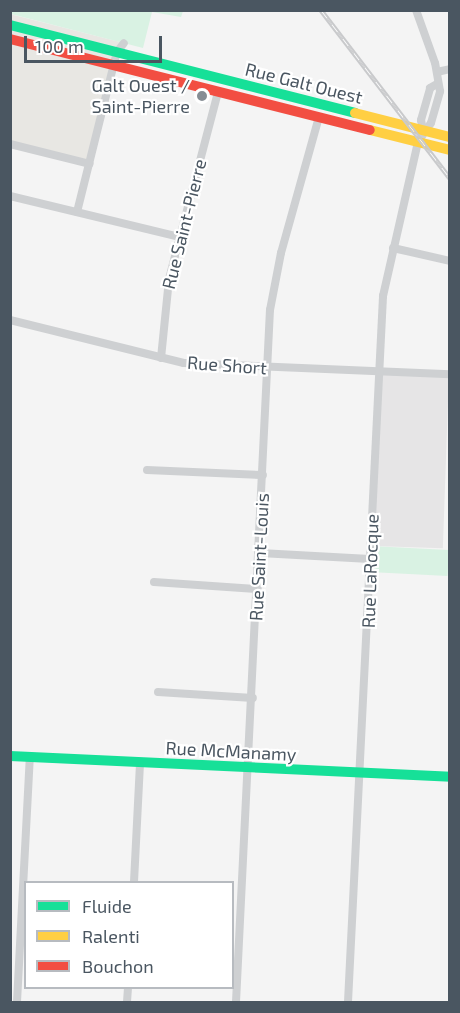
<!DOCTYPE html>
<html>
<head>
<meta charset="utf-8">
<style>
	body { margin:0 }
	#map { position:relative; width:460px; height:1013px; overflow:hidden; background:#f4f4f4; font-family:"Exo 2",sans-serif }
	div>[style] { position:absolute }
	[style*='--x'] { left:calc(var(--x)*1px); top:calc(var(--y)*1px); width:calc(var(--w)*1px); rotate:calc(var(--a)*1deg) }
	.commercial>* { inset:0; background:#e8e7e3 }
	.education>* { inset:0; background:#e6e5e6; transform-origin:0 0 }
	.green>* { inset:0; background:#d9f2e3; transform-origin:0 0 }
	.street>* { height:8px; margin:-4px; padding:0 4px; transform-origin:4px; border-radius:4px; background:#ced0d2 }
	.fast>* { height:10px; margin:-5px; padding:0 5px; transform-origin:5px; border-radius:5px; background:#16e098 }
	.slow>* { height:10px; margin:-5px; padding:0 5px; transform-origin:5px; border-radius:5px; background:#ffcf43 }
	.jam>* { height:10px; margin:-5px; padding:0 5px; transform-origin:5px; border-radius:5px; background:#f24e42 }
	.rail>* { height:5px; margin-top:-2.5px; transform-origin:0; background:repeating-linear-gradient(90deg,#fff 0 9px,#c9cacc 0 18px); box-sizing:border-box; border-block:2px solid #c9cacc }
	.dots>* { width:16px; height:16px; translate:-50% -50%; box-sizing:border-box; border:3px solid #fff; border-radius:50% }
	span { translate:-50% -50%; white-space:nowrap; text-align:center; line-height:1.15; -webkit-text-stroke:4.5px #fff; paint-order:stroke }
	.street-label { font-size:18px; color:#4a5661 }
	.poi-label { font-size:18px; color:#4a5661 }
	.right { translate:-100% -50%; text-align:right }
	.frame { position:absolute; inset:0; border:12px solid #4a5661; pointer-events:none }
	.legend { position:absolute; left:24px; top:881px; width:210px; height:108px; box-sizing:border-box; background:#fff; border:2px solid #b7bbc0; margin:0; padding:8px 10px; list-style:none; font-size:18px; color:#4a5661 }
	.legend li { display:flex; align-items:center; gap:12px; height:30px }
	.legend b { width:30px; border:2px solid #b7bbc0 }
	.scale { position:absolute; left:24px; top:36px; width:138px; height:27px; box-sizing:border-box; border:3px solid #4a5661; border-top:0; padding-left:8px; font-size:18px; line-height:21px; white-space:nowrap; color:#4a5661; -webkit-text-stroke:4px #fff; paint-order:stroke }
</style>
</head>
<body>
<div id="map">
	<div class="commercial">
		<i style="clip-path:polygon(10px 14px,124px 43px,117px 52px,90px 164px,11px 144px)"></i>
	</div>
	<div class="education">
		<i style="left:380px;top:371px;width:69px;height:175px;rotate:2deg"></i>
	</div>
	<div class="green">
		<i style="clip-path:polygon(11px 10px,183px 11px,181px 17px,152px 12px,143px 48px,11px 14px)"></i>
		<i style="left:371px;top:546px;width:78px;height:26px;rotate:3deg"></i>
	</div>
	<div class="street">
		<i style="--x:437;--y:72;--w:13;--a:-13"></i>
		<i style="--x:423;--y:130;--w:10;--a:-101"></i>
		<i style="--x:421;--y:120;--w:33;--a:-74"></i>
		<i style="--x:430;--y:88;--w:8;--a:-30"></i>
		<i style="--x:10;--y:144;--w:82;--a:14"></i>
		<i style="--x:10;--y:196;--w:174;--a:13.6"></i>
		<i style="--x:77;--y:212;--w:165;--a:-76"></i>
		<i style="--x:117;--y:52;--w:11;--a:-52"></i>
		<i style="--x:393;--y:248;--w:58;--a:12.8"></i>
		<i style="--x:10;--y:320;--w:179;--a:13.9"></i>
		<i style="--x:184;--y:363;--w:266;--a:2.4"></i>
		<i style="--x:161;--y:358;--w:79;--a:-84.2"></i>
		<i style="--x:169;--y:279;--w:193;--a:-75.3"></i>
		<i style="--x:147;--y:470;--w:116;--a:2.5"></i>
		<i style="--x:260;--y:553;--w:110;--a:3.1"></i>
		<i style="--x:154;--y:582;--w:104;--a:3.9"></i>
		<i style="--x:158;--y:692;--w:95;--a:3.6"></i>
		<i style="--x:134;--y:882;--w:119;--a:-87.1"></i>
		<i style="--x:17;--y:1002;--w:245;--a:-87"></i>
		<i style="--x:127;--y:1002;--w:14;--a:-86"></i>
		<i style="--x:236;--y:1002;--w:693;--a:-87.19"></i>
		<i style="--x:270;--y:310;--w:58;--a:-79.1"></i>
		<i style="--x:281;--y:253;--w:141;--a:-74.4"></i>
		<i style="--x:348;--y:1002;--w:707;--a:-87.16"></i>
		<i style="--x:383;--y:296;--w:158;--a:-77.2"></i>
		<i style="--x:418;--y:142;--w:23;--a:-56"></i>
		<i style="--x:431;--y:123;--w:33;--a:-74"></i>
		<i style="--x:440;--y:91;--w:28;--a:-100"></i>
		<i style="--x:435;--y:63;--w:56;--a:-109.7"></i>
	</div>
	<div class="fast">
		<i style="--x:10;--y:25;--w:356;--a:14.3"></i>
		<i style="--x:10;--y:756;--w:441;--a:2.7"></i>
	</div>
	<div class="slow">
		<i style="--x:355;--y:113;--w:98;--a:14.2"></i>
		<i style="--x:370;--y:130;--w:82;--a:14"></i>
	</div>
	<div class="jam">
		<i style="--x:10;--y:39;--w:371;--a:14.2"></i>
	</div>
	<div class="rail">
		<i style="--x:321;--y:10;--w:212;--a:52.5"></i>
	</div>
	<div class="dots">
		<i style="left:202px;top:96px;background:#868d94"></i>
	</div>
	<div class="street-label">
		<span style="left:304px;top:83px;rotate:14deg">Rue Galt Ouest</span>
		<span style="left:184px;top:224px;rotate:-76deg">Rue Saint-Pierre</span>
		<span style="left:227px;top:365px;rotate:4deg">Rue Short</span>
		<span style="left:259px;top:557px;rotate:-87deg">Rue Saint-Louis</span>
		<span style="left:370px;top:571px;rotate:-88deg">Rue LaRocque</span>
		<span style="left:231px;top:751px;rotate:3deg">Rue McManamy</span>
	</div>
	<div class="poi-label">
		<span class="right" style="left:190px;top:96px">Galt Ouest /<br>Saint-Pierre</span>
	</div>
	<div class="frame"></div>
	<ul class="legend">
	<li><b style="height:8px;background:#16e098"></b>Fluide</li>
	<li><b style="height:8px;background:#ffcf43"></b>Ralenti</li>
	<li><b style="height:8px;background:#f24e42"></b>Bouchon</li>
	</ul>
	<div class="scale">100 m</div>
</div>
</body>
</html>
